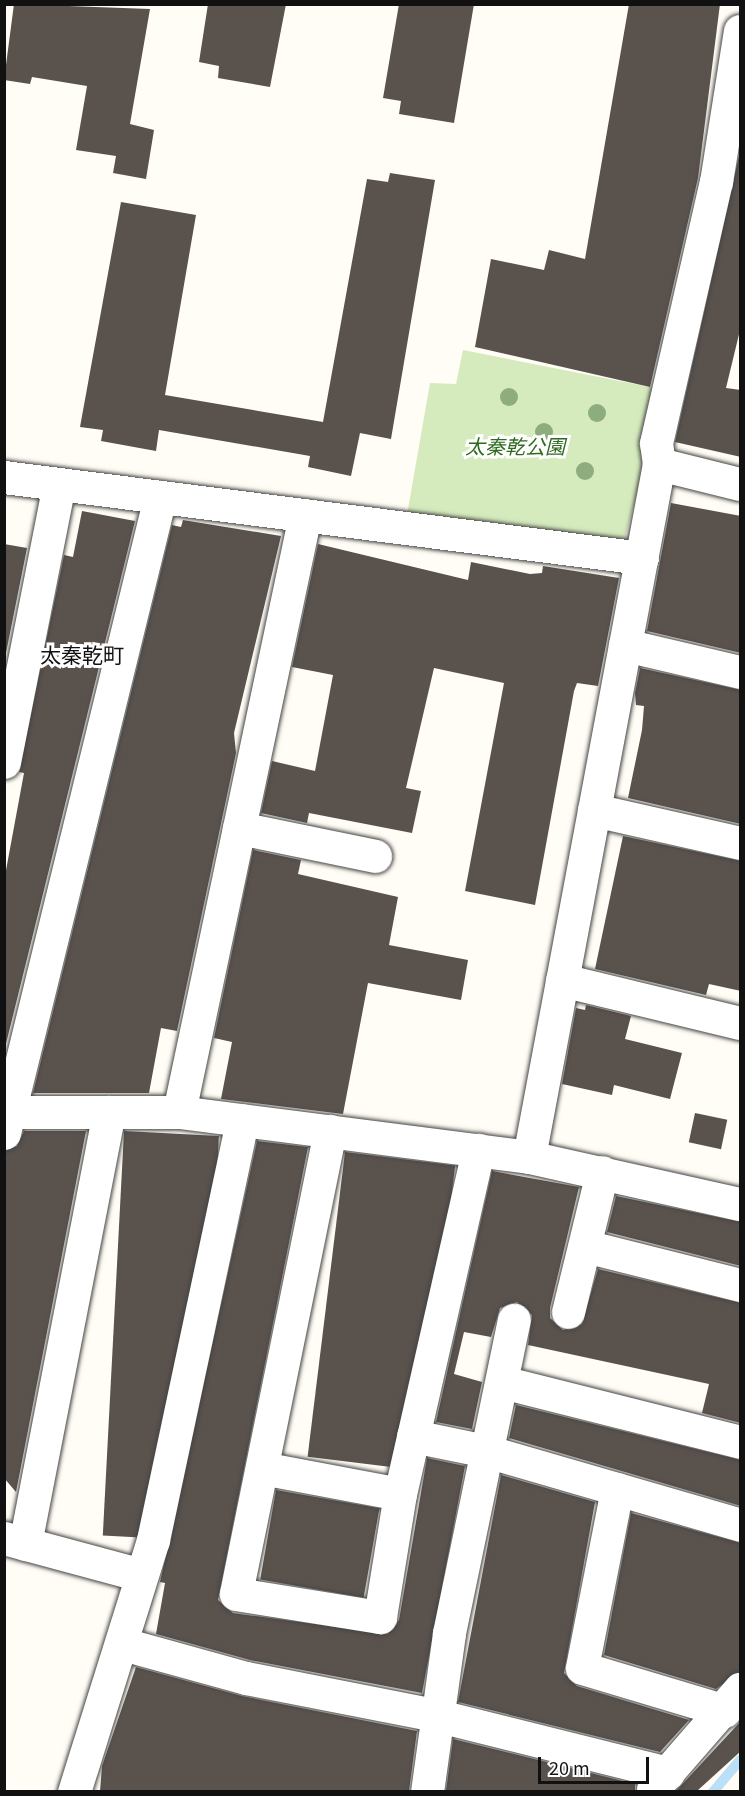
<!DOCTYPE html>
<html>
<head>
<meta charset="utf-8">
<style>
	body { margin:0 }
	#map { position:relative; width:745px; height:1796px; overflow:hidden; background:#fffdf5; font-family:Georgia,"Noto Sans JP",serif }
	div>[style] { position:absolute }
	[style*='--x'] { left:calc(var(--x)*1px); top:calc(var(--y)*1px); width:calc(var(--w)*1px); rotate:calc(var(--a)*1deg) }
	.green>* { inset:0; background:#d5ebbd }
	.stream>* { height:10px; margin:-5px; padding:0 5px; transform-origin:5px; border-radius:5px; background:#b9e0f7 }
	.building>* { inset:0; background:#5a524d; transform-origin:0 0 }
	.roads { filter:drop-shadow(0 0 2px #444) drop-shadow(0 0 2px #444) }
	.minor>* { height:33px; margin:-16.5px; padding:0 16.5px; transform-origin:16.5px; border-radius:16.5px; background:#fff }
	.trees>* { width:18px; height:18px; margin:-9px; border-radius:50%; background:#8dad7f }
	span { translate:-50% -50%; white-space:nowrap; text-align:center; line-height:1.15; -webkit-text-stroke:6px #fff; paint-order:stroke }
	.park-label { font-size:20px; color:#2f6b1f; font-style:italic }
	.neighbourhood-label { font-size:21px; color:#111 }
	.frame { position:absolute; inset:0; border:6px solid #111; pointer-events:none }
	.scale { position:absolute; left:538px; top:1757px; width:111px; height:27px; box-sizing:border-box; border:3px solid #111; border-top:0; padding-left:8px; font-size:18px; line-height:21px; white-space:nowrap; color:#111; -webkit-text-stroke:4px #fff; paint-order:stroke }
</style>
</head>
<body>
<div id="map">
	<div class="green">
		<i style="clip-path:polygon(463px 350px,665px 390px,624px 541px,407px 515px,430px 383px,456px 384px)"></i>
	</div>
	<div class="stream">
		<i style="--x:713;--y:1792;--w:42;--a:-49.8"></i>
	</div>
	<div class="building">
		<i style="clip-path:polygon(14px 4px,150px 9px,130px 124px,154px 130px,146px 179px,113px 173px,116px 156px,76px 150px,87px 86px,32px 77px,30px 84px,4px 80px)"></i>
		<i style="clip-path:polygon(208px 4px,286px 4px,270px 87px,218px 78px,219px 66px,199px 62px)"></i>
		<i style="clip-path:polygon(399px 4px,474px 4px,454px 123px,399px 114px,401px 101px,383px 98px)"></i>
		<i style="clip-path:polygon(629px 4px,720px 4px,698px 178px,650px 387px,475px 347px,491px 259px,544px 270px,549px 250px,585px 259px)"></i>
		<i style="clip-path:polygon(741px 147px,741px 326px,726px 388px,741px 390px,741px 457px,675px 442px)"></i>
		<i style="clip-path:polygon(390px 173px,435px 180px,391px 439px,360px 433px,351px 476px,308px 467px,310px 456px,159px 430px,156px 451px,101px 441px,103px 430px,80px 427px,121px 202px,196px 215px,165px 395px,323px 422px,367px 179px,388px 182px)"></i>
		<i style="clip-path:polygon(671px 503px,741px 516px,741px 653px,647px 631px)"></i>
		<i style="clip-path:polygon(82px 511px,135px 521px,4px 1052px,4px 881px,24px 773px,19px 772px,64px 555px,73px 557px)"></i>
		<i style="clip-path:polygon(183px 520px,281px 536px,234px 733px,236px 753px,177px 1031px,161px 1028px,149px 1093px,33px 1093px,172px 525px,181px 527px)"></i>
		<i style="clip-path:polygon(4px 544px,27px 548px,4px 663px)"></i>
		<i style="clip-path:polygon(318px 544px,468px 580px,471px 562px,530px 574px,542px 573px,543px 566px,619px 578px,598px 686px,577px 683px,574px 691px,535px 905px,465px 891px,504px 683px,434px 668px,406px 788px,421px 791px,412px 833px,309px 813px,307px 823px,261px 813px,272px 761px,315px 771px,333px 675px,292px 667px)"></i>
		<i style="clip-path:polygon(640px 668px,741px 690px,741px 824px,628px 798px,642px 730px,644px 706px,636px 705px,635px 693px)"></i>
		<i style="clip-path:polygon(623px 836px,741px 861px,741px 991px,709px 984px,706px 995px,595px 969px)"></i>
		<i style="clip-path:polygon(253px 850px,301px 860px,298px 874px,398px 897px,389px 945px,468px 960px,461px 1000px,368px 983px,343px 1114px,221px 1099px,232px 1042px,214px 1038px)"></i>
		<i style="clip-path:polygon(586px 1005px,631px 1016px,625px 1039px,682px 1053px,670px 1099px,614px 1085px,612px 1095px,562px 1084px,576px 1008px,585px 1010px)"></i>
		<i style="left:695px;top:1113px;width:33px;height:30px;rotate:12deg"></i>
		<i style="clip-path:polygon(24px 1131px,86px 1131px,16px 1492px,4px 1478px,4px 1151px,17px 1146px)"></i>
		<i style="left:124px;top:1131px;width:95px;height:405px;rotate:3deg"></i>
		<i style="clip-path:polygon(257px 1141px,308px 1147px,218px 1600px,233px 1613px,387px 1634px,399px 1620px,427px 1458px,465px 1466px,422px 1693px,250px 1660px,156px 1634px,165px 1583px,160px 1582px)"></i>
		<i style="left:345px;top:1152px;width:111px;height:307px;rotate:7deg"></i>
		<i style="clip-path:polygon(492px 1171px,579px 1187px,550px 1308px,550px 1318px,563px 1330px,582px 1324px,598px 1269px,741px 1303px,741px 1423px,702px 1413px,709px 1384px,528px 1345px,532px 1315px,517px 1302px,500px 1308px,491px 1337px,464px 1332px,454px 1374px,482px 1382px,472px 1429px,436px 1422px)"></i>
		<i style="clip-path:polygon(616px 1196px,741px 1222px,741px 1266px,607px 1232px)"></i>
		<i style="clip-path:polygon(516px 1405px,741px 1460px,741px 1506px,509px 1438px)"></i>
		<i style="clip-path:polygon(501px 1475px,595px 1502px,564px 1673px,577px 1686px,689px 1720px,660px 1752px,458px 1702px)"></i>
		<i style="left:276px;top:1490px;width:105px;height:91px;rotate:10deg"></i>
		<i style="clip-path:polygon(631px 1513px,741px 1543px,741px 1671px,716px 1689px,604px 1655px)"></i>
		<i style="clip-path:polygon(136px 1667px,242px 1696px,417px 1731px,409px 1791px,100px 1791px,102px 1766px)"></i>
		<i style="clip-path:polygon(741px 1721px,741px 1751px,697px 1791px,676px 1791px)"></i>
		<i style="clip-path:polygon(453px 1739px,635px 1784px,635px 1791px,446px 1791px)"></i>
	</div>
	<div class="roads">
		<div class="minor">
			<i style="--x:659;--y:464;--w:83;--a:13.9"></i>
			<i style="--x:4;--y:477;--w:643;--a:7.24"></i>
			<i style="--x:625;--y:645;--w:118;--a:13.2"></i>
			<i style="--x:4;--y:762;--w:283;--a:-78.8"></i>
			<i style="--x:594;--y:810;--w:150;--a:12.7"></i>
			<i style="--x:239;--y:828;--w:139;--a:11.6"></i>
			<i style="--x:562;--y:980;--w:183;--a:13.6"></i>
			<i style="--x:4;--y:1112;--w:175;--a:0"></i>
			<i style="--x:179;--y:1112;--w:353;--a:7.3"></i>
			<i style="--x:529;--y:1157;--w:216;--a:12.6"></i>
			<i style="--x:179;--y:1112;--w:610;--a:-78.08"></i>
			<i style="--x:330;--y:1131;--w:472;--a:101.5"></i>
			<i style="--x:236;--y:1594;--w:146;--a:9.1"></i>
			<i style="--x:380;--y:1617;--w:125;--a:-80.8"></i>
			<i style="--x:400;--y:1494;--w:353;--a:-77.2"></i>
			<i style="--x:4;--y:1133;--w:655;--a:-76.22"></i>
			<i style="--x:529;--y:1157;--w:705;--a:-79.38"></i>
			<i style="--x:659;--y:464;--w:21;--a:-98"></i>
			<i style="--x:656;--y:443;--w:268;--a:-77.1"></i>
			<i style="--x:716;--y:182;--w:153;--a:-81"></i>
			<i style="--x:585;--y:1246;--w:160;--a:14.1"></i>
			<i style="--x:568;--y:1312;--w:144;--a:-76.3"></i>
			<i style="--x:502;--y:1382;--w:245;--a:14.1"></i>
			<i style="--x:413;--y:1436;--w:75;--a:11.6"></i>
			<i style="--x:486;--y:1451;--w:265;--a:16.2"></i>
			<i style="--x:262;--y:1468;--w:140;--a:10.7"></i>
			<i style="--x:617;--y:1489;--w:182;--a:101.1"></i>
			<i style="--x:582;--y:1668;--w:149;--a:16.7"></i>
			<i style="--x:4;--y:1538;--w:142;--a:15.1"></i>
			<i style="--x:25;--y:1544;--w:440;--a:-79"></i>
			<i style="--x:123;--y:1644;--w:128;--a:15.5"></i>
			<i style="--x:246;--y:1678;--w:193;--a:11.1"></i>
			<i style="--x:435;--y:1715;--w:240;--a:14"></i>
			<i style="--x:653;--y:1789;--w:133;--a:-49"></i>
			<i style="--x:74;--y:1792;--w:264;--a:-72.6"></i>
			<i style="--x:153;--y:1540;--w:429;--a:-78"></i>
			<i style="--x:427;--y:1792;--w:161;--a:-82.1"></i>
			<i style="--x:449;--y:1633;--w:320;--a:-78.3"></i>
		</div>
	</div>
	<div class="trees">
		<i style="left:509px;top:397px"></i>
		<i style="left:597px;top:413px"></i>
		<i style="left:544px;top:432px"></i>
		<i style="left:585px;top:471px"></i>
	</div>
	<div class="park-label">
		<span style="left:515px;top:445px">太秦乾公園</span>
	</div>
	<div class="neighbourhood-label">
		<span style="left:82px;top:654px">太秦乾町</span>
	</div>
	<div class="frame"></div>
	<div class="scale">20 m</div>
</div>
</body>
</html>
